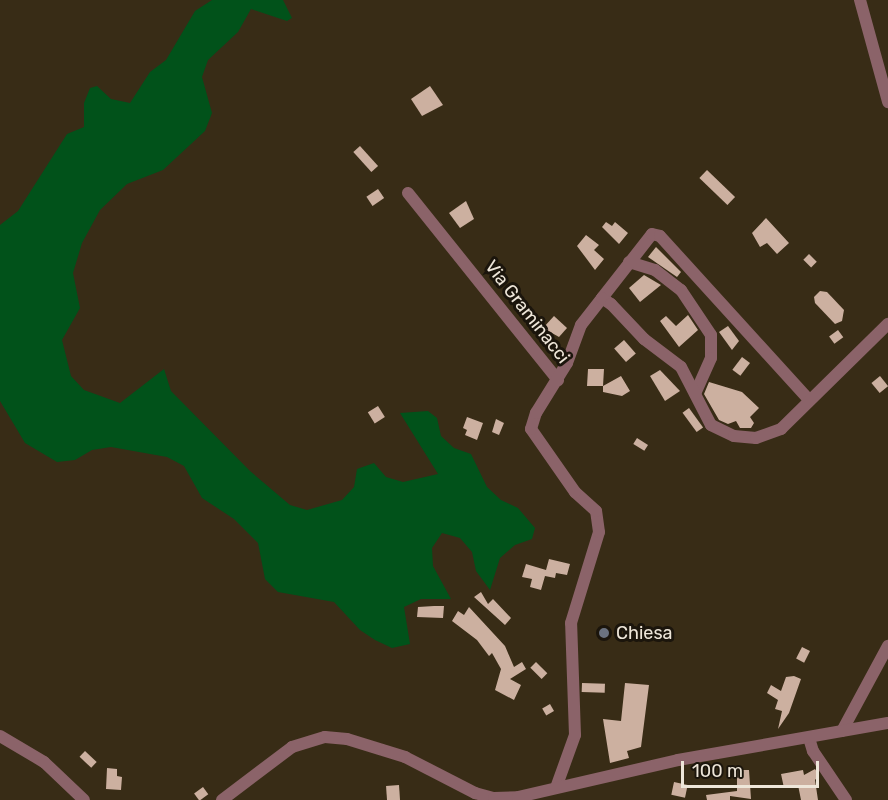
<!DOCTYPE html>
<html>
<head>
<meta charset="utf-8">
<style>
	body { margin:0 }
	#map { position:relative; width:888px; height:800px; overflow:hidden; background:#382c16; font-family:Rubik,sans-serif }
	div>[style] { position:absolute }
	[style*='--x'] { left:calc(var(--x)*1px); top:calc(var(--y)*1px); width:calc(var(--w)*1px); rotate:calc(var(--a)*1deg) }
	.green>* { inset:0; background:#01521a }
	.building>* { inset:0; background:#ccb0a0; transform-origin:0 0 }
	.minor>* { height:12px; margin:-6px; padding:0 6px; transform-origin:6px; border-radius:6px; background:#8b6369 }
	.dots>* { width:16px; height:16px; translate:-50% -50%; box-sizing:border-box; border:3px solid #1b150c; border-radius:50% }
	span { translate:-50% -50%; white-space:nowrap; text-align:center; line-height:1.15; -webkit-text-stroke:6px #1b150c; paint-order:stroke }
	.street-label { font-size:18px; color:#eee6d9 }
	.poi-label { font-size:18px; color:#eee6d9 }
	.left { translate:0 -50%; text-align:left }
	.scale { position:absolute; left:681px; top:761px; width:138px; height:27px; box-sizing:border-box; border:3px solid #eee6d9; border-top:0; padding-left:8px; font-size:18px; line-height:21px; white-space:nowrap; color:#eee6d9; -webkit-text-stroke:4px #1b150c; paint-order:stroke }
</style>
</head>
<body>
<div id="map">
	<div class="green">
		<i style="clip-path:polygon(212px 0,283px 0,292px 18px,287px 21px,251px 9px,238px 32px,208px 60px,202px 77px,212px 113px,205px 131px,163px 170px,127px 184px,100px 210px,82px 243px,73px 273px,80px 308px,62px 340px,71px 376px,84px 390px,120px 403px,164px 369px,171px 391px,250px 471px,290px 505px,307px 510px,342px 500px,354px 487px,357px 469px,374px 463px,386px 477px,403px 482px,438px 474px,400px 413px,428px 411px,437px 418px,441px 436px,454px 448px,471px 454px,487px 487px,501px 500px,518px 508px,535px 528px,532px 539px,515px 545px,500px 558px,490px 590px,476px 571px,472px 552px,460px 538px,442px 533px,432px 548px,433px 566px,451px 599px,421px 599px,404px 607px,410px 644px,392px 648px,375px 640px,360px 630px,334px 602px,278px 592px,265px 579px,258px 543px,234px 519px,202px 498px,184px 466px,167px 457px,111px 447px,92px 450px,75px 460px,57px 462px,25px 443px,0 401px,0 225px,18px 211px,67px 134px,84px 127px,84px 103px,90px 88px,97px 86px,111px 99px,130px 103px,150px 72px,166px 60px,195px 11px)"></i>
	</div>
	<div class="building">
		<i style="clip-path:polygon(430px 86px,443px 105px,422px 116px,411px 99px)"></i>
		<i style="left:360px;top:146px;width:27px;height:9px;rotate:48deg"></i>
		<i style="left:707px;top:170px;width:39px;height:11px;rotate:44deg"></i>
		<i style="left:378px;top:189px;width:11px;height:14px;rotate:56deg"></i>
		<i style="clip-path:polygon(466px 201px,474px 219px,460px 228px,449px 213px)"></i>
		<i style="clip-path:polygon(766px 218px,789px 243px,777px 254px,767px 243px,760px 247px,752px 233px)"></i>
		<i style="clip-path:polygon(606px 222px,612px 226px,615px 222px,628px 233px,619px 244px,602px 227px)"></i>
		<i style="clip-path:polygon(586px 235px,599px 245px,594px 250px,604px 259px,595px 270px,577px 246px)"></i>
		<i style="clip-path:polygon(656px 247px,681px 272px,677px 277px,648px 257px)"></i>
		<i style="left:809px;top:254px;width:11px;height:8px;rotate:45deg"></i>
		<i style="clip-path:polygon(644px 275px,661px 285px,640px 302px,629px 288px)"></i>
		<i style="clip-path:polygon(820px 291px,827px 292px,844px 310px,842px 321px,835px 324px,815px 303px,814px 297px)"></i>
		<i style="clip-path:polygon(688px 315px,698px 330px,679px 347px,660px 321px,666px 316px,676px 326px)"></i>
		<i style="clip-path:polygon(554px 316px,567px 328px,559px 337px,543px 328px)"></i>
		<i style="clip-path:polygon(728px 326px,739px 341px,732px 350px,719px 332px)"></i>
		<i style="left:838px;top:330px;width:9px;height:11px;rotate:54deg"></i>
		<i style="left:624px;top:340px;width:18px;height:13px;rotate:49deg"></i>
		<i style="left:742px;top:357px;width:10px;height:16px;rotate:37deg"></i>
		<i style="clip-path:polygon(588px 369px,604px 369px,603px 386px,621px 376px,630px 391px,622px 396px,603px 392px,603px 386px,587px 386px)"></i>
		<i style="clip-path:polygon(660px 370px,680px 391px,665px 401px,650px 376px)"></i>
		<i style="left:880px;top:376px;width:13px;height:11px;rotate:51deg"></i>
		<i style="clip-path:polygon(709px 382px,742px 392px,759px 408px,750px 417px,754px 423px,751px 428px,740px 428px,736px 421px,728px 424px,719px 420px,704px 394px)"></i>
		<i style="left:378px;top:406px;width:13px;height:12px;rotate:58deg"></i>
		<i style="left:689px;top:408px;width:24px;height:8px;rotate:54deg"></i>
		<i style="clip-path:polygon(467px 417px,483px 423px,477px 440px,465px 435px,467px 430px,463px 428px)"></i>
		<i style="clip-path:polygon(496px 419px,504px 423px,499px 435px,492px 432px)"></i>
		<i style="left:637px;top:438px;width:13px;height:7px;rotate:32deg"></i>
		<i style="clip-path:polygon(549px 559px,570px 564px,567px 575px,556px 573px,555px 578px,545px 576px,541px 590px,530px 587px,532px 579px,522px 577px,526px 564px,546px 570px)"></i>
		<i style="clip-path:polygon(481px 592px,488px 604px,493px 599px,511px 618px,505px 625px,474px 597px)"></i>
		<i style="clip-path:polygon(434px 606px,444px 606px,443px 618px,417px 617px,418px 607px)"></i>
		<i style="clip-path:polygon(469px 607px,505px 646px,514px 667px,522px 662px,526px 669px,510px 679px,521px 685px,514px 700px,495px 690px,501px 669px,492px 653px,489px 656px,477px 640px,452px 621px,458px 611px,464px 615px)"></i>
		<i style="left:802px;top:647px;width:9px;height:13px;rotate:27deg"></i>
		<i style="left:536px;top:662px;width:16px;height:8px;rotate:45deg"></i>
		<i style="clip-path:polygon(794px 676px,801px 679px,789px 713px,778px 729px,782px 711px,775px 709px,778px 700px,767px 693px,771px 685px,781px 691px,786px 677px)"></i>
		<i style="left:582px;top:683px;width:23px;height:9px;rotate:2deg"></i>
		<i style="clip-path:polygon(625px 683px,649px 685px,641px 747px,627px 751px,629px 758px,610px 763px,603px 719px,621px 721px)"></i>
		<i style="left:550px;top:704px;width:8px;height:9px;rotate:60deg"></i>
		<i style="left:85px;top:751px;width:16px;height:8px;rotate:43deg"></i>
		<i style="clip-path:polygon(107px 768px,117px 769px,117px 776px,122px 777px,121px 790px,106px 789px)"></i>
		<i style="clip-path:polygon(815px 769px,819px 775px,815px 780px,818px 800px,801px 800px,798px 785px,784px 788px,781px 774px,803px 770px,804px 775px)"></i>
		<i style="clip-path:polygon(737px 770px,749px 770px,751px 799px,730px 796px,730px 800px,707px 800px,706px 795px,737px 791px)"></i>
		<i style="left:674px;top:782px;width:14px;height:13px;rotate:12deg"></i>
		<i style="left:399px;top:785px;width:15px;height:13px;rotate:86deg"></i>
		<i style="left:203px;top:787px;width:9px;height:11px;rotate:54deg"></i>
	</div>
	<div class="minor">
		<i style="--x:860;--y:0;--w:106;--a:74.6"></i>
		<i style="--x:408;--y:193;--w:240;--a:51.3"></i>
		<i style="--x:629;--y:262;--w:27;--a:17"></i>
		<i style="--x:655;--y:270;--w:33;--a:38"></i>
		<i style="--x:681;--y:290;--w:54;--a:56.3"></i>
		<i style="--x:711;--y:335;--w:23;--a:90"></i>
		<i style="--x:711;--y:358;--w:39;--a:114"></i>
		<i style="--x:602;--y:298;--w:81;--a:-52"></i>
		<i style="--x:652;--y:234;--w:8;--a:14"></i>
		<i style="--x:660;--y:236;--w:222;--a:47.7"></i>
		<i style="--x:842;--y:731;--w:97;--a:-61.6"></i>
		<i style="--x:0;--y:736;--w:51;--a:30.6"></i>
		<i style="--x:44;--y:762;--w:55;--a:43.5"></i>
		<i style="--x:809;--y:738;--w:14;--a:73"></i>
		<i style="--x:813;--y:751;--w:59;--a:56"></i>
		<i style="--x:557;--y:785;--w:53;--a:-70.2"></i>
		<i style="--x:575;--y:735;--w:112;--a:-92"></i>
		<i style="--x:571;--y:623;--w:95;--a:-72.9"></i>
		<i style="--x:599;--y:532;--w:21;--a:-98"></i>
		<i style="--x:596;--y:511;--w:28;--a:-138"></i>
		<i style="--x:575;--y:492;--w:77;--a:-124.9"></i>
		<i style="--x:531;--y:429;--w:17;--a:-73"></i>
		<i style="--x:536;--y:413;--w:59;--a:-58.2"></i>
		<i style="--x:567;--y:363;--w:40;--a:-69.8"></i>
		<i style="--x:581;--y:325;--w:34;--a:-52"></i>
		<i style="--x:602;--y:298;--w:11;--a:34"></i>
		<i style="--x:611;--y:304;--w:48;--a:46.7"></i>
		<i style="--x:644;--y:339;--w:46;--a:37.1"></i>
		<i style="--x:681;--y:367;--w:65;--a:62.7"></i>
		<i style="--x:711;--y:425;--w:25;--a:26"></i>
		<i style="--x:734;--y:436;--w:22;--a:5"></i>
		<i style="--x:756;--y:438;--w:27;--a:-20"></i>
		<i style="--x:781;--y:429;--w:150;--a:-44.5"></i>
		<i style="--x:222;--y:800;--w:88;--a:-37.1"></i>
		<i style="--x:292;--y:747;--w:34;--a:-17"></i>
		<i style="--x:325;--y:737;--w:22;--a:5"></i>
		<i style="--x:347;--y:739;--w:61;--a:17.2"></i>
		<i style="--x:405;--y:757;--w:79;--a:27.2"></i>
		<i style="--x:475;--y:793;--w:20;--a:15"></i>
		<i style="--x:494;--y:798;--w:24;--a:-2"></i>
		<i style="--x:518;--y:797;--w:164;--a:-13"></i>
		<i style="--x:678;--y:760;--w:213;--a:-10"></i>
	</div>
	<div class="dots">
		<i style="left:604px;top:633px;background:#6b7280"></i>
	</div>
	<div class="street-label">
		<span style="left:527px;top:312px;rotate:52deg">Via Graminacci</span>
	</div>
	<div class="poi-label">
		<span class="left" style="left:616px;top:633px">Chiesa</span>
	</div>
	<div class="scale">100 m</div>
</div>
</body>
</html>
